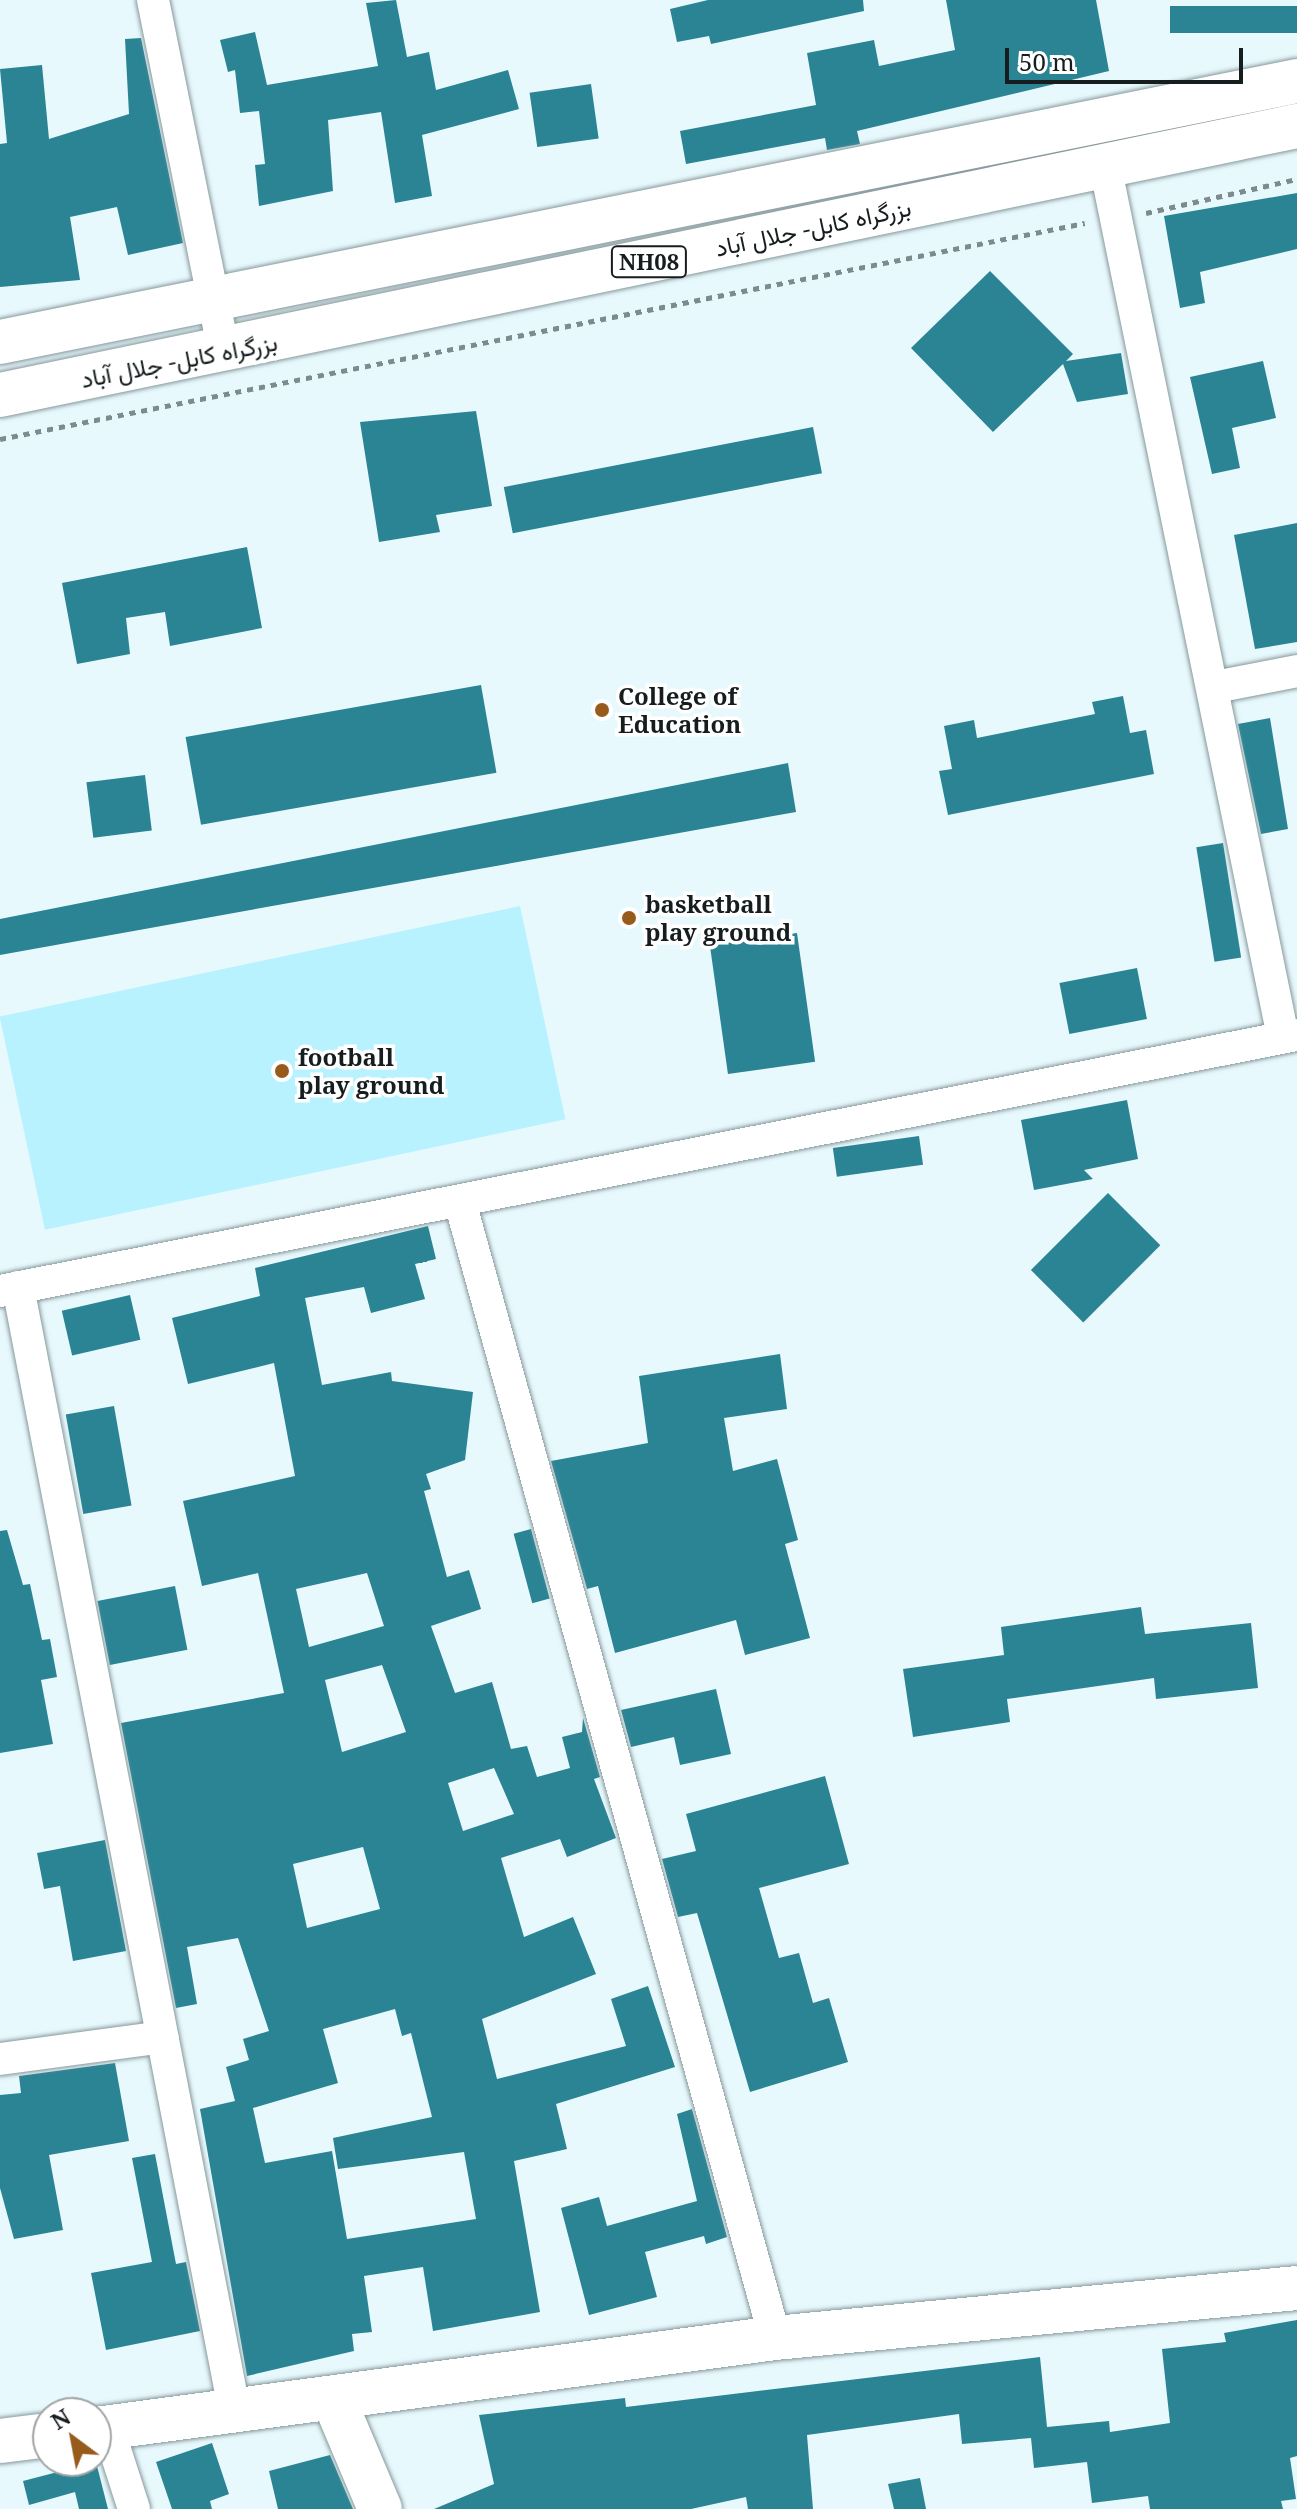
<!DOCTYPE html>
<html>
<head>
<meta charset="utf-8">
<style>
	body { margin:0 }
	#map { position:relative; width:1297px; height:2509px; overflow:hidden; background:#e7f9fd; font-family:"Noto Serif",Vazirmatn,serif }
	div>[style] { position:absolute }
	[style*='--x'] { left:calc(var(--x)*1px); top:calc(var(--y)*1px); width:calc(var(--w)*1px); rotate:calc(var(--a)*1deg) }
	.green>* { inset:0; background:#b8f2ff; transform-origin:0 0 }
	.building>* { inset:0; background:#2a8494; transform-origin:0 0 }
	.path>* { height:5px; margin-top:-2.5px; transform-origin:0; background:repeating-linear-gradient(90deg,#7e8b8d 0 6px,transparent 0 12px) }
	.roads { filter:drop-shadow(0 0 2px #87989b) drop-shadow(0 0 2px #87989b) }
	.street>* { height:32px; margin:-16px; padding:0 16px; transform-origin:16px; border-radius:16px; background:#fff }
	.secondary>* { height:44px; margin:-22px; padding:0 22px; transform-origin:22px; border-radius:22px; background:#fff }
	.highway>* { height:44px; margin:-22px; padding:0 22px; transform-origin:22px; border-radius:22px; background:#fff }
	.dots>* { width:22px; height:22px; translate:-50% -50%; box-sizing:border-box; border:4px solid #fff; border-radius:50% }
	span { translate:-50% -50%; white-space:nowrap; text-align:center; line-height:1.15; -webkit-text-stroke:7px #fff; paint-order:stroke }
	.shield-label span { padding:2px 6px; background:#fff; border:2px solid; border-radius:6px; -webkit-text-stroke-width:0 }
	.shield-label { font-size:22px; color:#161d1e; font-weight:700 }
	.street-label { font-size:24px; color:#161d1e }
	.poi-label { font-size:24px; color:#161d1e; font-weight:700 }
	.left { translate:0 -50%; text-align:left }
	.north { position:absolute; left:32px; top:2397px; width:80px; height:80px; box-sizing:border-box; background:#fff; border:2px solid #a2a5a5; border-radius:50%; rotate:328deg; font-size:22px; font-weight:700; line-height:32px; text-align:center; color:#161d1e }
	.north::after { content:''; display:block; margin:auto; width:28px; height:36px; background:#975c1c; clip-path:polygon(50% 0,100% 100%,50% 72%,0 100%) }
	.scale { position:absolute; left:1005px; top:48px; width:238px; height:36px; box-sizing:border-box; border:4px solid #161d1e; border-top:0; padding-left:10px; font-size:24px; line-height:28px; white-space:nowrap; color:#161d1e; -webkit-text-stroke:6px #fff; paint-order:stroke }
</style>
</head>
<body>
<div id="map">
	<div class="green">
		<i style="left:520px;top:906px;width:218px;height:532px;rotate:78deg"></i>
	</div>
	<div class="building">
		<i style="clip-path:polygon(396px 0,407px 57px,429px 52px,436px 90px,508px 70px,519px 109px,422px 135px,432px 196px,395px 203px,381px 112px,328px 120px,333px 191px,259px 206px,255px 165px,265px 164px,259px 111px,240px 113px,235px 70px,228px 72px,220px 40px,255px 32px,267px 85px,378px 66px,366px 3px)"></i>
		<i style="clip-path:polygon(708px 0,863px 0,864px 11px,711px 44px,709px 36px,677px 42px,670px 9px)"></i>
		<i style="clip-path:polygon(946px 0,1096px 0,1109px 71px,857px 131px,860px 144px,827px 150px,825px 138px,686px 164px,680px 131px,816px 105px,807px 53px,874px 40px,879px 66px,955px 50px)"></i>
		<i style="left:1297px;top:6px;width:27px;height:127px;rotate:90deg"></i>
		<i style="clip-path:polygon(141px 38px,183px 243px,128px 255px,117px 207px,70px 217px,80px 280px,0 287px,0 144px,7px 143px,0 69px,42px 65px,49px 139px,129px 114px,125px 39px)"></i>
		<i style="left:591px;top:84px;width:55px;height:62px;rotate:82deg"></i>
		<i style="clip-path:polygon(1297px 193px,1297px 249px,1200px 272px,1205px 303px,1180px 308px,1164px 216px)"></i>
		<i style="clip-path:polygon(990px 271px,1073px 354px,1066px 361px,1121px 353px,1128px 394px,1077px 402px,1063px 364px,993px 432px,911px 348px)"></i>
		<i style="clip-path:polygon(1263px 361px,1276px 418px,1232px 428px,1240px 468px,1212px 474px,1190px 377px)"></i>
		<i style="clip-path:polygon(476px 411px,492px 506px,436px 515px,440px 532px,379px 542px,360px 422px)"></i>
		<i style="left:813px;top:427px;width:47px;height:315px;rotate:79deg"></i>
		<i style="clip-path:polygon(1297px 523px,1297px 642px,1255px 649px,1234px 535px)"></i>
		<i style="clip-path:polygon(247px 547px,262px 628px,170px 646px,165px 612px,126px 618px,130px 654px,77px 664px,62px 583px)"></i>
		<i style="left:481px;top:685px;width:89px;height:300px;rotate:80deg"></i>
		<i style="clip-path:polygon(1123px 696px,1130px 733px,1146px 730px,1154px 774px,948px 815px,939px 771px,952px 769px,944px 726px,974px 720px,977px 738px,1095px 714px,1092px 702px)"></i>
		<i style="clip-path:polygon(1270px 718px,1288px 829px,1261px 834px,1238px 724px)"></i>
		<i style="clip-path:polygon(788px 763px,796px 812px,0 955px,0 919px)"></i>
		<i style="left:145px;top:775px;width:56px;height:59px;rotate:83deg"></i>
		<i style="left:1223px;top:843px;width:116px;height:27px;rotate:81deg"></i>
		<i style="left:797px;top:933px;width:130px;height:88px;rotate:82deg"></i>
		<i style="left:1137px;top:968px;width:52px;height:79px;rotate:79deg"></i>
		<i style="clip-path:polygon(1127px 1100px,1138px 1159px,1084px 1170px,1093px 1179px,1034px 1190px,1021px 1120px)"></i>
		<i style="left:919px;top:1136px;width:29px;height:87px;rotate:82deg"></i>
		<i style="left:1108px;top:1193px;width:74px;height:109px;rotate:45deg"></i>
		<i style="clip-path:polygon(evenodd,428px 1226px,436px 1259px,415px 1264px,425px 1299px,371px 1313px,364px 1287px,305px 1298px,322px 1385px,391px 1372px,392px 1381px,473px 1392px,465px 1460px,426px 1474px,431px 1489px,424px 1491px,447px 1577px,469px 1570px,481px 1609px,431px 1626px,455px 1693px,492px 1682px,511px 1749px,527px 1746px,537px 1777px,570px 1768px,562px 1737px,582px 1732px,583px 1718px,600px 1777px,594px 1779px,616px 1838px,567px 1857px,560px 1839px,501px 1858px,524px 1937px,573px 1917px,596px 1974px,482px 2019px,497px 2079px,626px 2046px,611px 1999px,648px 1986px,675px 2067px,556px 2104px,567px 2149px,514px 2161px,540px 2312px,433px 2331px,423px 2267px,364px 2276px,372px 2332px,352px 2334px,354px 2351px,247px 2376px,200px 2109px,235px 2101px,226px 2067px,249px 2060px,243px 2039px,269px 2031px,238px 1938px,187px 1947px,197px 2004px,176px 2008px,121px 1723px,284px 1693px,258px 1573px,202px 1586px,183px 1501px,295px 1476px,274px 1363px,188px 1384px,172px 1318px,260px 1296px,255px 1268px,428px 1226px,367px 1573px,384px 1626px,309px 1647px,296px 1589px,367px 1573px,428px 1226px,382px 1665px,406px 1732px,342px 1752px,325px 1680px,382px 1665px,428px 1226px,494px 1768px,514px 1814px,463px 1831px,448px 1783px,494px 1768px,428px 1226px,363px 1847px,380px 1909px,307px 1928px,293px 1864px,363px 1847px,428px 1226px,395px 2009px,402px 2036px,411px 2033px,432px 2117px,333px 2138px,338px 2169px,464px 2152px,476px 2219px,347px 2239px,332px 2151px,265px 2163px,253px 2108px,338px 2083px,323px 2029px,395px 2009px)"></i>
		<i style="left:130px;top:1295px;width:46px;height:70px;rotate:77deg"></i>
		<i style="clip-path:polygon(780px 1354px,787px 1409px,724px 1418px,733px 1471px,777px 1459px,798px 1540px,785px 1544px,810px 1638px,745px 1655px,736px 1620px,615px 1653px,598px 1586px,587px 1589px,551px 1461px,648px 1443px,639px 1376px)"></i>
		<i style="left:114px;top:1406px;width:101px;height:49px;rotate:80deg"></i>
		<i style="left:531px;top:1529px;width:72px;height:18px;rotate:75deg"></i>
		<i style="clip-path:polygon(7px 1530px,23px 1585px,30px 1584px,42px 1640px,50px 1639px,57px 1677px,41px 1680px,53px 1744px,0 1753px,0 1531px)"></i>
		<i style="left:175px;top:1586px;width:65px;height:79px;rotate:79deg"></i>
		<i style="clip-path:polygon(1141px 1607px,1145px 1634px,1251px 1623px,1258px 1688px,1156px 1699px,1154px 1678px,1007px 1699px,1010px 1722px,913px 1737px,903px 1669px,1004px 1655px,1001px 1627px)"></i>
		<i style="clip-path:polygon(716px 1689px,731px 1754px,680px 1765px,674px 1737px,631px 1747px,621px 1710px)"></i>
		<i style="clip-path:polygon(825px 1776px,849px 1864px,759px 1888px,779px 1958px,799px 1953px,813px 2003px,829px 1998px,848px 2062px,750px 2092px,697px 1913px,678px 1917px,662px 1859px,696px 1851px,686px 1814px)"></i>
		<i style="clip-path:polygon(105px 1840px,126px 1951px,73px 1961px,60px 1886px,44px 1889px,37px 1853px)"></i>
		<i style="clip-path:polygon(115px 2063px,129px 2141px,49px 2155px,63px 2230px,14px 2239px,0 2188px,0 2095px,21px 2093px,19px 2076px)"></i>
		<i style="clip-path:polygon(692px 2109px,727px 2237px,706px 2244px,704px 2236px,645px 2252px,657px 2297px,589px 2315px,561px 2208px,599px 2197px,607px 2226px,697px 2201px,677px 2114px)"></i>
		<i style="clip-path:polygon(155px 2154px,176px 2264px,186px 2262px,200px 2331px,106px 2350px,91px 2273px,152px 2262px,132px 2158px)"></i>
		<i style="clip-path:polygon(1297px 2320px,1297px 2456px,1290px 2458px,1296px 2499px,1281px 2501px,1283px 2509px,1150px 2509px,1148px 2496px,1092px 2503px,1087px 2462px,1034px 2468px,1031px 2438px,962px 2444px,959px 2414px,807px 2435px,813px 2509px,748px 2509px,746px 2497px,691px 2509px,434px 2509px,494px 2484px,479px 2415px,625px 2398px,626px 2407px,1040px 2357px,1047px 2427px,1109px 2421px,1110px 2432px,1170px 2423px,1162px 2349px,1226px 2342px,1224px 2333px)"></i>
		<i style="clip-path:polygon(212px 2443px,229px 2494px,210px 2501px,212px 2509px,172px 2509px,156px 2462px)"></i>
		<i style="clip-path:polygon(330px 2455px,353px 2509px,278px 2509px,269px 2471px)"></i>
		<i style="clip-path:polygon(96px 2462px,108px 2509px,79px 2509px,75px 2492px,29px 2505px,23px 2481px)"></i>
		<i style="clip-path:polygon(920px 2478px,926px 2509px,894px 2509px,888px 2484px)"></i>
	</div>
	<div class="path">
		<i style="--x:1146;--y:213;--w:155;--a:-12.7"></i>
		<i style="--x:0;--y:439;--w:1106;--a:-11.26"></i>
	</div>
	<div class="roads">
		<div class="street">
			<i style="--x:153;--y:0;--w:359;--a:78.6"></i>
			<i style="--x:1105;--y:165;--w:890;--a:78.46"></i>
			<i style="--x:1215;--y:687;--w:84;--a:-11"></i>
			<i style="--x:460;--y:1202;--w:1179;--a:74.5"></i>
			<i style="--x:18;--y:1287;--w:1148;--a:79.1"></i>
			<i style="--x:0;--y:1291;--w:1322;--a:-11.17"></i>
			<i style="--x:0;--y:2059;--w:164;--a:-7.7"></i>
			<i style="--x:108;--y:2428;--w:85;--a:72.2"></i>
		</div>
		<div class="secondary">
			<i style="--x:334;--y:2400;--w:118;--a:67.1"></i>
			<i style="--x:96;--y:2429;--w:685;--a:-7.63"></i>
			<i style="--x:775;--y:2338;--w:524;--a:-5.47"></i>
			<i style="--x:0;--y:2441;--w:48;--a:-7.1"></i>
		</div>
		<div class="highway">
			<i style="--x:0;--y:342;--w:1323;--a:-11.38"></i>
			<i style="--x:0;--y:395;--w:1325;--a:-11.72"></i>
		</div>
	</div>
	<div class="dots">
		<i style="left:602px;top:710px;background:#975c1c"></i>
		<i style="left:629px;top:918px;background:#975c1c"></i>
		<i style="left:282px;top:1071px;background:#975c1c"></i>
	</div>
	<div class="shield-label">
		<span style="left:649px;top:262px">NH08</span>
	</div>
	<div class="street-label">
		<span style="left:813px;top:227px;rotate:-12deg">بزرگراه کابل- جلال آباد</span>
		<span style="left:179px;top:360px;rotate:-11deg">بزرگراه کابل- جلال آباد</span>
	</div>
	<div class="poi-label">
		<span class="left" style="left:618px;top:710px">College of<br>Education</span>
		<span class="left" style="left:645px;top:918px">basketball<br>play ground</span>
		<span class="left" style="left:298px;top:1071px">football<br>play ground</span>
	</div>
	<div class="north">N</div>
	<div class="scale">50 m</div>
</div>
</body>
</html>
